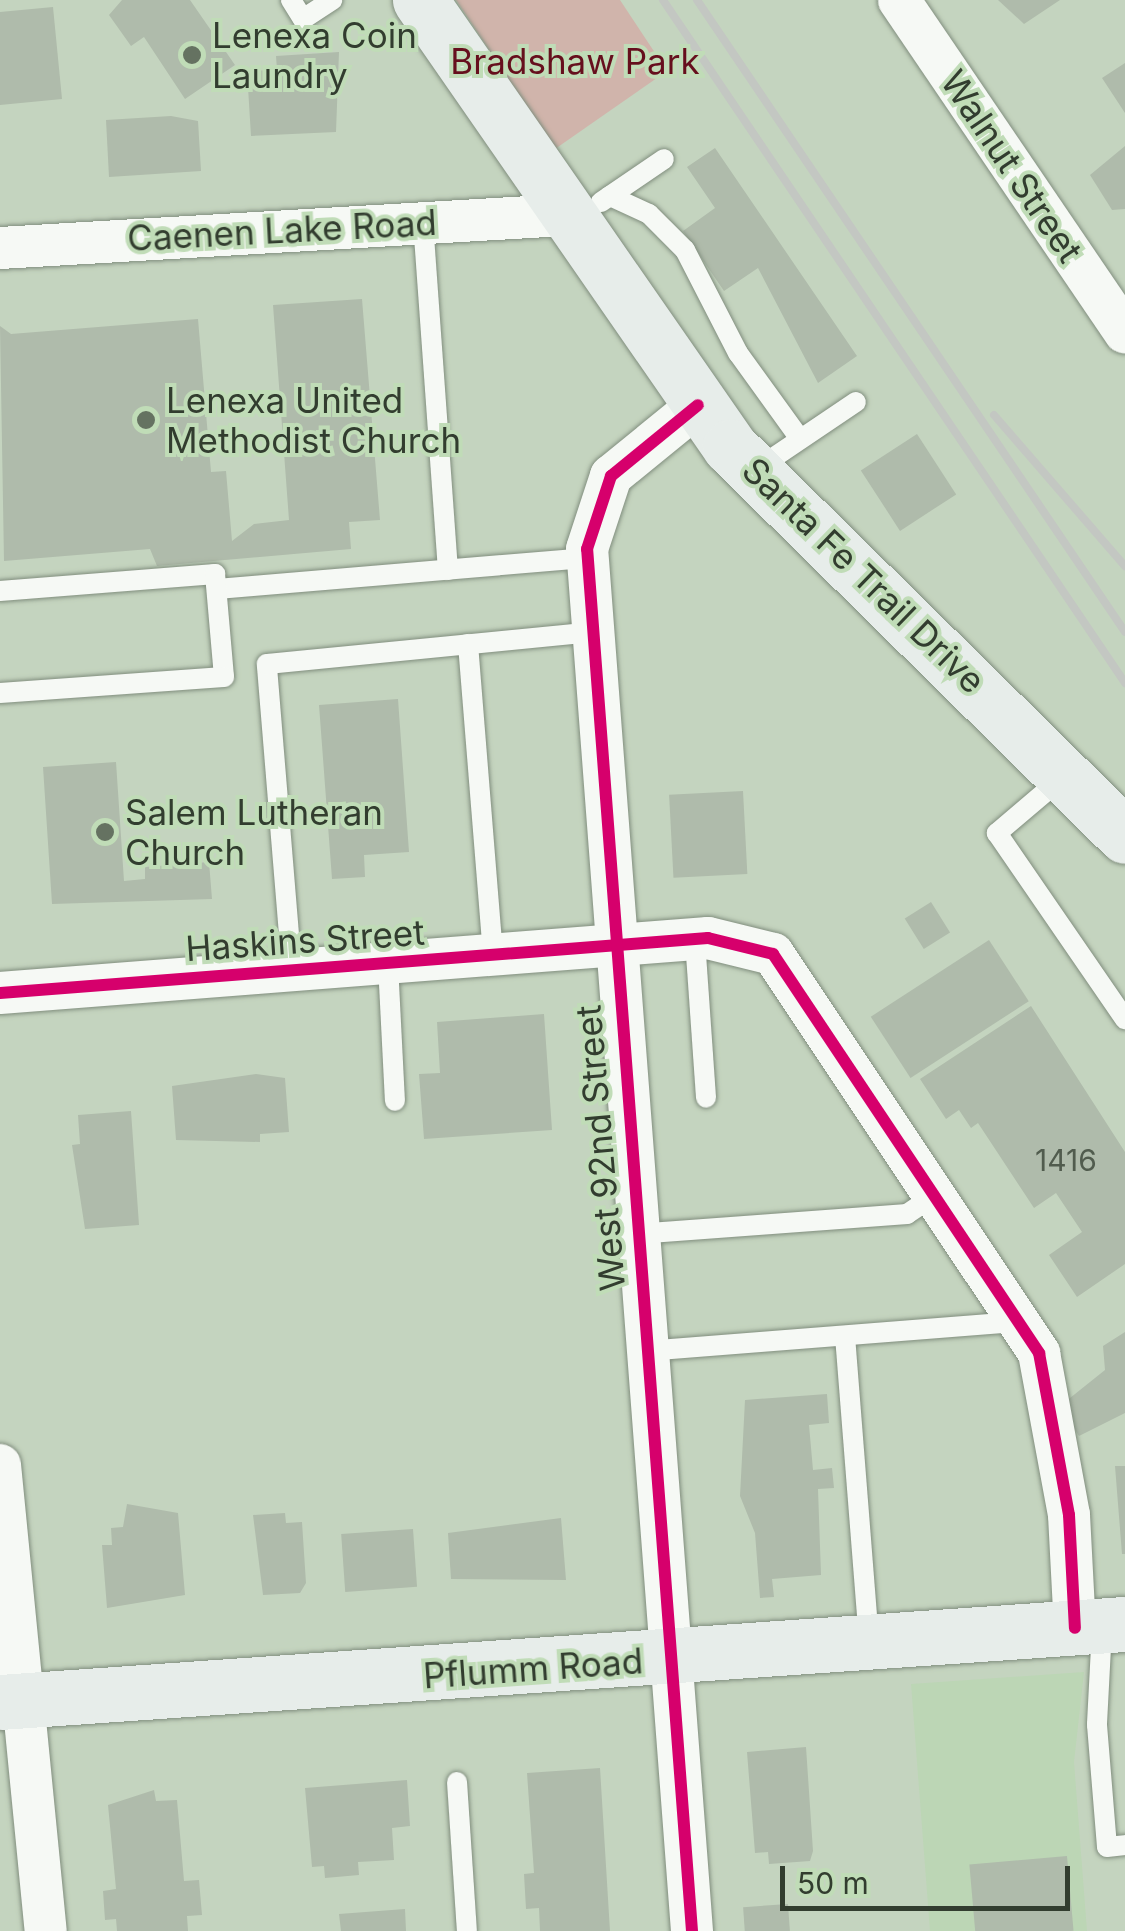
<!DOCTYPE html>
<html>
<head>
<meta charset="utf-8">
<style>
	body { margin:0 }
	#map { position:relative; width:1125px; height:1931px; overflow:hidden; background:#c4d4bf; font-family:Inter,sans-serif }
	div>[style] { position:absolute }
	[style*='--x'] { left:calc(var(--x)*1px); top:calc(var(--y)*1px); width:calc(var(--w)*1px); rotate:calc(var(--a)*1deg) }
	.built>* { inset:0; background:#bcd6b5 }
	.green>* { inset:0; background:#d0b4ab }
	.building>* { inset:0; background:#afbbab; transform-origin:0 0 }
	.roads { filter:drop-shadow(0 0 2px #818e7e) drop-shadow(0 0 2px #818e7e) }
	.lane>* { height:20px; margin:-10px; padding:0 10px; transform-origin:10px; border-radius:10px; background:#f6f9f5 }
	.street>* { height:42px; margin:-21px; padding:0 21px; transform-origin:21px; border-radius:21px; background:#f6f9f5 }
	.secondary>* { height:55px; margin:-27.5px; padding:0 27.5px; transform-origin:27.5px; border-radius:27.5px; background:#e7edea }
	.rail>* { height:8px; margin:-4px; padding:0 4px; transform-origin:4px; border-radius:4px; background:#c3c7c2 }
	.cycleway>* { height:12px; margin:-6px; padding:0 6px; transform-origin:6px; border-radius:6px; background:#d6006c }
	.dots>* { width:28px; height:28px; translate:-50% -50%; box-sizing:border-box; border:5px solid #c0dcb7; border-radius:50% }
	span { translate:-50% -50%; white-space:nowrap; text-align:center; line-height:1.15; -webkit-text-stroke:8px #c0dcb7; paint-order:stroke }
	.number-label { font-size:30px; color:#515c4e }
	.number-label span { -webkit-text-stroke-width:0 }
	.poi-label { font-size:35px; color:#323d2f }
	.left { translate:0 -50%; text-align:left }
	.park-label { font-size:35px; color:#660f1d }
	.street-label { font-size:35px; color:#323d2f }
	.scale { position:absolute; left:780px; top:1866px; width:290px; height:45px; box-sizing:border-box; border:5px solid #323d2f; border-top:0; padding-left:12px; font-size:30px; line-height:35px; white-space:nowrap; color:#323d2f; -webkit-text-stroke:8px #c0dcb7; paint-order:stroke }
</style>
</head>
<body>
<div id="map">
	<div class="built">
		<i style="clip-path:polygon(1084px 1672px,1074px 1762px,1087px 1931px,930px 1931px,911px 1684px)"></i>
	</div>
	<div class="green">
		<i style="clip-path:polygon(456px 0,620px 0,667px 71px,555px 149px)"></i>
	</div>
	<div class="building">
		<i style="clip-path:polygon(122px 0,190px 0,235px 65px,185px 99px,144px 37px,131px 46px,109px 15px)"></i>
		<i style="clip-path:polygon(998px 0,1060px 0,1024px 24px)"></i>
		<i style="clip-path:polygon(53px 7px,62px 99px,0 105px,0 12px)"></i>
		<i style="clip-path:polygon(339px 52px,336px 132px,251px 136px,247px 71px,277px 70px,276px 56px)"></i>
		<i style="clip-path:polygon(1125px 63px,1125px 113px,1102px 78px)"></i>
		<i style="clip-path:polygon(171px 116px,198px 121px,201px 171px,109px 177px,106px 120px)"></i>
		<i style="clip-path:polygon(1125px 146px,1125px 209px,1112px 210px,1090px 175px)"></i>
		<i style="clip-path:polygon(715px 148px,857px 356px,818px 383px,758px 268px,724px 291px,683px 231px,715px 208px,687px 167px)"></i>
		<i style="clip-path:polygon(362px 299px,380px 520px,349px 522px,351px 549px,157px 566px,150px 549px,4px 561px,0 326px,11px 334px,198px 319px,211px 472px,226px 471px,232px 541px,254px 524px,289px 520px,273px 305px)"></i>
		<i style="left:917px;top:434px;width:72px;height:67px;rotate:57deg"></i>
		<i style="clip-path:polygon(398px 699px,409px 852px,364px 855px,365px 877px,332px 879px,319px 705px)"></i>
		<i style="clip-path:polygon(116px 762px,124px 881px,145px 879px,145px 867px,209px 862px,212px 899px,52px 904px,43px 767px)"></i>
		<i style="left:743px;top:791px;width:83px;height:74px;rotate:87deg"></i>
		<i style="left:931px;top:902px;width:36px;height:31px;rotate:58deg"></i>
		<i style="left:989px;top:940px;width:73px;height:141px;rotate:57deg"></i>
		<i style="clip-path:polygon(1031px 1006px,1125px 1152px,1125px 1264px,1077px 1297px,1049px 1255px,1082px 1232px,1056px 1193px,1034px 1208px,978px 1123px,971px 1128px,959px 1110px,946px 1119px,920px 1079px)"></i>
		<i style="clip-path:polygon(544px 1014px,552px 1130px,424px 1139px,419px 1074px,440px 1073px,437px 1022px)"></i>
		<i style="clip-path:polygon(256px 1074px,285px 1078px,289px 1132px,260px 1134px,260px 1142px,176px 1140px,172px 1086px)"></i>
		<i style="clip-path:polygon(131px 1111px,139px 1225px,85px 1229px,72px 1145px,80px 1144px,78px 1115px)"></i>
		<i style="clip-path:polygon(1125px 1332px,1125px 1413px,1079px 1436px,1060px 1406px,1105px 1370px,1103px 1346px)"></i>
		<i style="clip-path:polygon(827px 1394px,829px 1423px,809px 1425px,813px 1470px,832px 1468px,834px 1488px,818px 1489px,821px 1575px,772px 1579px,774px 1597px,760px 1598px,755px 1533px,740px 1496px,745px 1400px)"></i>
		<i style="clip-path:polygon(1115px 1466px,1125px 1466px,1125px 1554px,1122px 1554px)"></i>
		<i style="clip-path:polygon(127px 1504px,178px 1513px,185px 1595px,107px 1608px,102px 1545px,112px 1545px,111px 1528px,123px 1527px)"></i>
		<i style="clip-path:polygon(285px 1513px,286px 1523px,302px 1522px,306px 1583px,300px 1593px,263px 1595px,253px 1515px)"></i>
		<i style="clip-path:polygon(561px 1518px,566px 1580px,451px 1579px,448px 1533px)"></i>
		<i style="left:413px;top:1529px;width:58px;height:72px;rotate:86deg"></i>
		<i style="clip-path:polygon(806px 1747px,813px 1851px,810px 1861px,769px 1864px,768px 1852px,755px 1853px,747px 1752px)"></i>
		<i style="clip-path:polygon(600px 1768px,610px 1931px,540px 1931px,539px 1908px,526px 1909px,524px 1874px,534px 1873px,527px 1773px)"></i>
		<i style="clip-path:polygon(407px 1780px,410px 1826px,392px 1828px,394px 1860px,358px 1862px,359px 1875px,325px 1878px,324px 1866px,312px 1867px,305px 1788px)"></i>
		<i style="clip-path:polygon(154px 1790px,156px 1801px,177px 1800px,184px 1881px,199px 1880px,202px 1915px,187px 1916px,188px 1931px,117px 1931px,116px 1919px,105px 1920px,103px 1891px,116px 1889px,108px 1805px)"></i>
		<i style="left:1067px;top:1856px;width:75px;height:98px;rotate:85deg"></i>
		<i style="left:788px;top:1904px;width:27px;height:45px;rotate:86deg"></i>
		<i style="clip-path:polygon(405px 1909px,406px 1931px,341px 1931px,339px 1914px)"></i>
	</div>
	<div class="roads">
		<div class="lane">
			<i style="--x:291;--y:0;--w:22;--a:58"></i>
			<i style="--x:303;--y:19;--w:35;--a:-33"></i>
			<i style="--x:610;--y:196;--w:43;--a:24.8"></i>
			<i style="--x:649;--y:214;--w:51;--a:45"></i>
			<i style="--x:685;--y:250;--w:116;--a:62.8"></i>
			<i style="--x:738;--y:353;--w:106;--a:54.2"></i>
			<i style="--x:601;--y:202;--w:76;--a:-34.3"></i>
			<i style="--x:423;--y:222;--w:349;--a:85.9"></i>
			<i style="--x:758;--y:468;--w:118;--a:-34"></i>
			<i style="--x:217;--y:589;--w:372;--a:-4.8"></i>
			<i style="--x:0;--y:591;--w:216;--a:-4.5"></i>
			<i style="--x:215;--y:574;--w:103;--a:85"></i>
			<i style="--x:224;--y:677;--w:225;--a:175.9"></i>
			<i style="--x:468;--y:644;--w:313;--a:85.4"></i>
			<i style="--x:1063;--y:777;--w:87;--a:139.7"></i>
			<i style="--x:997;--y:833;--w:226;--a:55.5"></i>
			<i style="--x:695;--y:940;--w:158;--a:86"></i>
			<i style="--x:388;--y:964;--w:137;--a:87.1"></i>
			<i style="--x:292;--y:971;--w:308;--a:-94.7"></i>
			<i style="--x:267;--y:664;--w:327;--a:-5.6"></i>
			<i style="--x:636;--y:1234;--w:272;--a:-4.2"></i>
			<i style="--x:907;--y:1214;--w:36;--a:-34"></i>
			<i style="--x:845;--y:1336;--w:307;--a:85.5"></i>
			<i style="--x:646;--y:1351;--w:373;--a:-4.5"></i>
			<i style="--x:1102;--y:1628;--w:97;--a:93"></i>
			<i style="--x:1097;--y:1725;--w:122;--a:85.3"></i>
			<i style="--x:1107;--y:1847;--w:18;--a:-6"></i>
			<i style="--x:457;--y:1782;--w:149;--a:86.2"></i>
		</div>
		<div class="street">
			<i style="--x:899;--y:0;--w:402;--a:55.8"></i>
			<i style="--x:0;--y:248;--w:565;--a:-3.35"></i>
			<i style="--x:0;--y:993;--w:710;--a:-4.44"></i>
			<i style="--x:708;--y:938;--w:67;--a:13.8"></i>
			<i style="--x:773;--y:954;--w:480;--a:56.3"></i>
			<i style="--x:1039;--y:1353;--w:165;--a:79.5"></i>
			<i style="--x:1069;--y:1515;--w:113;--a:87"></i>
			<i style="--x:0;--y:1465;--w:468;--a:84.4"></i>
			<i style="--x:692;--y:1931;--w:1386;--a:-94.34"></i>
			<i style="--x:587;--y:549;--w:77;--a:-71.8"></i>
			<i style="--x:611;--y:476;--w:112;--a:-39.2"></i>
		</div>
		<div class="secondary">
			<i style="--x:420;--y:0;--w:544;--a:55.26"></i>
			<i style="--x:730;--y:447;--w:554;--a:44.56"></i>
			<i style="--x:0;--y:1702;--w:1128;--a:-3.97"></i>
		</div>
	</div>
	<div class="rail">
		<i style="--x:663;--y:0;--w:825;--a:55.92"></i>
		<i style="--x:697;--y:0;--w:763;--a:55.89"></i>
		<i style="--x:994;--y:415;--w:200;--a:49.1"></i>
	</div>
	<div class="cycleway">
		<i style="--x:0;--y:993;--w:710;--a:-4.44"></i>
		<i style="--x:708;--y:938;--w:67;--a:13.8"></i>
		<i style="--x:773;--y:954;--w:480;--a:56.3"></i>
		<i style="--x:1039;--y:1353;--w:165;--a:79.5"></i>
		<i style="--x:1069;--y:1515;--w:113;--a:87"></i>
		<i style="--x:692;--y:1931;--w:1386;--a:-94.34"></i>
		<i style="--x:587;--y:549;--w:77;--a:-71.8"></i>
		<i style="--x:611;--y:476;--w:112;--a:-39.2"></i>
	</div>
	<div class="dots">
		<i style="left:192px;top:55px;background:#657261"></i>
		<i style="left:146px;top:420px;background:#657261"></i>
		<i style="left:105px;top:832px;background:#657261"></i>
	</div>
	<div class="number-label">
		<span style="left:1066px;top:1160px">1416</span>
	</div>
	<div class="poi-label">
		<span class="left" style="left:212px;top:55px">Lenexa Coin<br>Laundry</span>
		<span class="left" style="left:166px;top:420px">Lenexa United<br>Methodist Church</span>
		<span class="left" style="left:125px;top:832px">Salem Lutheran<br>Church</span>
	</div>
	<div class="park-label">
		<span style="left:575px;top:61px">Bradshaw Park</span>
	</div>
	<div class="street-label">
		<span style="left:1012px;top:166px;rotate:56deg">Walnut Street</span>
		<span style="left:282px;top:230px;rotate:-3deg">Caenen Lake Road</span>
		<span style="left:864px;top:575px;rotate:44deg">Santa Fe Trail Drive</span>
		<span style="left:305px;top:940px;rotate:-4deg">Haskins Street</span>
		<span style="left:600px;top:1148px;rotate:-95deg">West 92nd Street</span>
		<span style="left:533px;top:1668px;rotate:-4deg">Pflumm Road</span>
	</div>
	<div class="scale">50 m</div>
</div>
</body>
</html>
